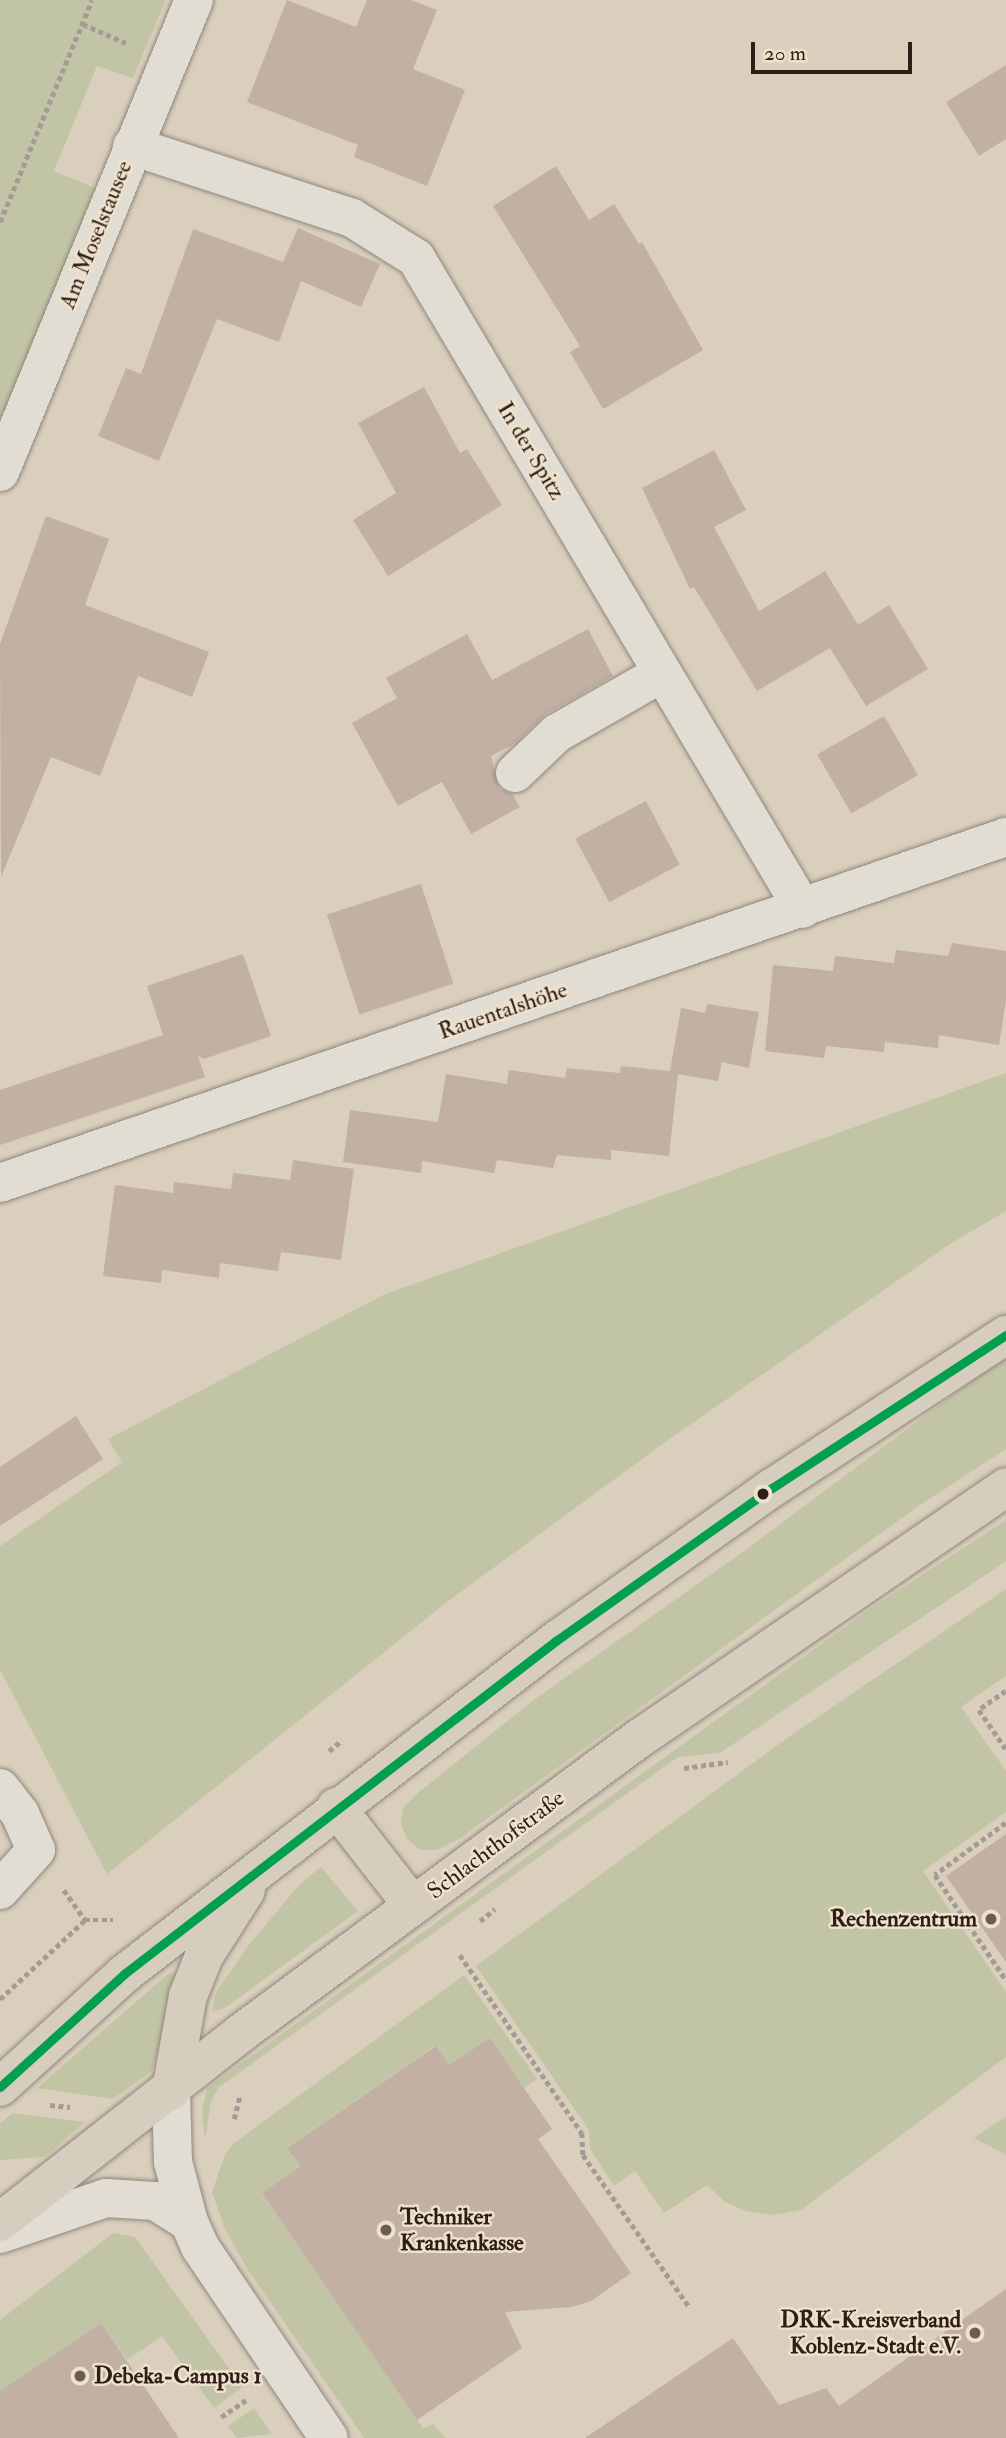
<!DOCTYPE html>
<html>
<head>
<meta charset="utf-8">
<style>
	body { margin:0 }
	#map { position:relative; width:1006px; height:2438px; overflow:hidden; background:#dacfbd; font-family:"IM FELL Double Pica",serif }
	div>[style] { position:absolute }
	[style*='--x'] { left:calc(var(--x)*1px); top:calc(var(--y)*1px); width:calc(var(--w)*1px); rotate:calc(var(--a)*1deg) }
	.green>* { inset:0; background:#c2c5a5 }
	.building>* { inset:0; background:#c2b0a4; transform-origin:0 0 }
	.path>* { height:4.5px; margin-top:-2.25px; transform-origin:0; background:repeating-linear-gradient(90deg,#a29c95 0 5px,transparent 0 8.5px) }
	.roads { filter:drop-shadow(0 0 2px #8f877d) drop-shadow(0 0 2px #8f877d) }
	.minor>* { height:38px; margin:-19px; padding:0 19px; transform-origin:19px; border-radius:19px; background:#e2ddd3 }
	.major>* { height:38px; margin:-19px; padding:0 19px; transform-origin:19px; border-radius:19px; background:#d6cdbf }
	.bus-1>* { height:9px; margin:-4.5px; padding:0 4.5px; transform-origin:4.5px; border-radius:4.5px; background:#029f4e }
	.dots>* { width:19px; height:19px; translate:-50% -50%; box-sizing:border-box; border:4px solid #efe2cc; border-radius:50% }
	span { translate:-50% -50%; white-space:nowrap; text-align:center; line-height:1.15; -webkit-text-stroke:5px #efe2cc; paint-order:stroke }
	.street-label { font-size:23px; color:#2e1e17 }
	.poi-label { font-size:23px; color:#2e1e17; font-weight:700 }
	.right { translate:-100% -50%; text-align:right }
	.left { translate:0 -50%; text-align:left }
	.scale { position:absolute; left:751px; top:42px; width:161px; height:32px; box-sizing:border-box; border:4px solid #2e1e17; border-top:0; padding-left:9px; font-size:21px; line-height:24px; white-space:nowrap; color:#2e1e17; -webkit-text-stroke:5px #efe2cc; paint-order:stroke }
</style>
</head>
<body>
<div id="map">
	<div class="green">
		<i style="clip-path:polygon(0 0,166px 0,133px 78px,97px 66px,54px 171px,98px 189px,0 425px)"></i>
		<i style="clip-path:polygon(1006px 1073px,1006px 1211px,950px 1244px,668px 1440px,443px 1605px,107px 1874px,0 1670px,0 1546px,122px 1462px,108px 1439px,383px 1295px)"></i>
		<i style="clip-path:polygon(1006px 1355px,1006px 1449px,917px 1507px,459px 1839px,437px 1850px,420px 1850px,407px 1839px,401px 1824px,403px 1808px,419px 1792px,535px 1699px,747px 1549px)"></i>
		<i style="clip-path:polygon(1006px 1520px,1006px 1561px,720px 1753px,678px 1757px,218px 2088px,211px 2102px,205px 2140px,202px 2110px,207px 2088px,867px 1611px)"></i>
		<i style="clip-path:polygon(1006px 1589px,1006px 1676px,961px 1707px,1006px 1771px,1006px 1812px,923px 1871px,1006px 1992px,1006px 2057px,801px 2210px,773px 2215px,746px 2211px,725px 2202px,707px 2185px,664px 2213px,635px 2171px,614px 2186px,590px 2149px,589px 2130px,476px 1966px,790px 1736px)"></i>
		<i style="clip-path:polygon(321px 1867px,358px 1911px,225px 2008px,212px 2012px,216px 1992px,248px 1946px,300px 1884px)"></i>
		<i style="clip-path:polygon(169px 1973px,179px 1975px,152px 2071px,113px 2099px,37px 2088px)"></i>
		<i style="clip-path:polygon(464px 1975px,537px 2079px,524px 2088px,490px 2038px,449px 2065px,435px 2046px,288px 2147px,301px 2166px,262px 2193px,423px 2428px,433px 2424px,446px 2438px,364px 2438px,246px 2267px,224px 2227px,212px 2192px,225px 2154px,234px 2143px)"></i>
		<i style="clip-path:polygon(12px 2113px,85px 2122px,45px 2157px,0 2160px,0 2124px)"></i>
		<i style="clip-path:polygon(1006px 2117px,1006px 2155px,974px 2138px,996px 2123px)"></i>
		<i style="clip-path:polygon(113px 2233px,135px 2237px,242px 2387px,214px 2408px,162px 2336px,127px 2360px,101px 2323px,0 2391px,0 2320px)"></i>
		<i style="clip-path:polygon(254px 2408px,272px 2434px,237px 2438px,228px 2426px)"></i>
	</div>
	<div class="building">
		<i style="clip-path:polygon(287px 0,356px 27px,367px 0,411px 0,437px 10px,413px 69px,465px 90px,427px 186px,354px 157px,358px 145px,247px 102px)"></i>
		<i style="clip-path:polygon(1006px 65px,1006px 139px,979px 156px,946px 102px)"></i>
		<i style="clip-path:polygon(556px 166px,589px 220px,614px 204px,639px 244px,642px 242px,703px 350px,603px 409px,570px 352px,580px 346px,493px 206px)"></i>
		<i style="clip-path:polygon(298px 228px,380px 264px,361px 307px,301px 281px,279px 342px,217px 319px,159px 461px,98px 436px,126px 368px,141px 374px,193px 229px,283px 262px)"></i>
		<i style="clip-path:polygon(424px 387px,460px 453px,467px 449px,502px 505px,388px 576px,353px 520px,396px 493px,358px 423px)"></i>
		<i style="clip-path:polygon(714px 450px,746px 510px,714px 527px,759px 611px,825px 571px,858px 625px,889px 605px,928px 669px,866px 706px,830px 648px,757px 691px,694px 587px,690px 589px,642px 488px)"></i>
		<i style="clip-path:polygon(46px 516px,109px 539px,85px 605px,209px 652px,192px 697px,138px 676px,100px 776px,51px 757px,1px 877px,0 644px)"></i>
		<i style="clip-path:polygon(588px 629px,613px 676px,546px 714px,514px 744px,491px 756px,499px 788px,512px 794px,520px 807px,471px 834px,442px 782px,398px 806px,352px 723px,397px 698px,386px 678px,467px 634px,492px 680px)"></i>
		<i style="left:884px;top:716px;width:68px;height:77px;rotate:60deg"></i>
		<i style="left:646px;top:801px;width:72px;height:80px;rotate:62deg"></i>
		<i style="left:421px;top:884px;width:105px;height:99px;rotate:72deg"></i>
		<i style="clip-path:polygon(952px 943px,1006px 951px,1006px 1000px,999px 1045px,939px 1035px,938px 1048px,885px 1042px,884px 1052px,826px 1046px,824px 1058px,765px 1051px,773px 965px,833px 971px,835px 956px,894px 963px,896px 950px,948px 956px)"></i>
		<i style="clip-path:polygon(243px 954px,271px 1036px,204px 1059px,198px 1056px,205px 1077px,0 1145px,0 1090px,163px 1035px,147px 986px)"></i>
		<i style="clip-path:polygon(707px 1004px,759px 1012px,749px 1068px,722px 1062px,718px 1081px,678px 1074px,669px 1156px,611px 1150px,611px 1160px,557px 1155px,553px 1168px,497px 1160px,494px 1173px,422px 1161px,421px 1173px,343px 1162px,350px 1110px,438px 1122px,446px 1074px,507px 1084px,509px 1070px,565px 1078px,567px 1068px,620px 1073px,621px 1066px,670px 1071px,681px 1008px,705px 1013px)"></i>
		<i style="clip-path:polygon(293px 1160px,354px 1169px,341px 1260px,281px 1252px,278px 1271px,220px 1263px,219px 1278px,162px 1270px,161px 1283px,103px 1276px,115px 1185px,173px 1193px,174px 1182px,231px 1189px,233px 1173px,290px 1180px)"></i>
		<i style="clip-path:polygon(76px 1416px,103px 1459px,0 1526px,0 1467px)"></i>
		<i style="clip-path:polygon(1006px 1834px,1006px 1962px,946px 1876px)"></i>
		<i style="clip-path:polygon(490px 2038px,552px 2129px,538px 2139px,631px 2273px,591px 2301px,572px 2307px,505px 2312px,522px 2348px,417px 2420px,262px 2193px,301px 2166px,287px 2148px,436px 2046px,449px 2065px)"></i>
		<i style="clip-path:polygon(1006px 2289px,1006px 2438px,585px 2438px,733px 2338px,779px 2405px,826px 2388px,839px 2406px)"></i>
		<i style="clip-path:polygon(101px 2323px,179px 2438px,0 2438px,0 2391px)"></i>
	</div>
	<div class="path">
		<i style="--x:83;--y:24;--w:47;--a:23.8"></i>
		<i style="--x:0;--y:222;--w:240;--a:-67.5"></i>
		<i style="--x:1006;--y:1691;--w:33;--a:145"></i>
		<i style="--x:979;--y:1710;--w:47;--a:55.3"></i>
		<i style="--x:329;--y:1751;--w:17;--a:-40"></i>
		<i style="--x:684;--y:1768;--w:44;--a:-7.8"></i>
		<i style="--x:1006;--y:1823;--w:88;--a:143.8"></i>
		<i style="--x:935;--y:1875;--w:127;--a:55.9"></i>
		<i style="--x:64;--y:1890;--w:37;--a:55"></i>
		<i style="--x:480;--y:1921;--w:19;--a:-39"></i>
		<i style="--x:460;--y:1955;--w:216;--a:55.6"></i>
		<i style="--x:582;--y:2133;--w:22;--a:87"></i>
		<i style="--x:583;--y:2155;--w:187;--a:55"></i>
		<i style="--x:0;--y:1999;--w:116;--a:-42.9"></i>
		<i style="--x:85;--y:1920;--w:28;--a:0"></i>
		<i style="--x:50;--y:2105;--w:20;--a:6"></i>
		<i style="--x:234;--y:2119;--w:25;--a:-76"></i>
		<i style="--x:221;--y:2417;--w:30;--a:-34"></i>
	</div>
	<div class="roads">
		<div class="minor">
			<i style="--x:132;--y:146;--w:231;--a:18.1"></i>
			<i style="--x:352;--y:218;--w:75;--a:32"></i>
			<i style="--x:416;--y:258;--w:757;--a:59.27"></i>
			<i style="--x:0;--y:472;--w:510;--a:-67.66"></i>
			<i style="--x:515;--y:773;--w:58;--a:-43.6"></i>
			<i style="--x:557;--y:733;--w:121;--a:-29.7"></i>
			<i style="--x:0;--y:1183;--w:1064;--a:-18.98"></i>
			<i style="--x:0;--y:1788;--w:33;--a:52"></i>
			<i style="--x:20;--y:1814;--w:39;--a:66"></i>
			<i style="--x:36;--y:1850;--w:54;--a:132"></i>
			<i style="--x:171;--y:2091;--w:71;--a:88.4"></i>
			<i style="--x:173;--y:2162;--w:62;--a:75.1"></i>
			<i style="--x:189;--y:2222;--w:27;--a:66"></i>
			<i style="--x:200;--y:2247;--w:230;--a:56"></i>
			<i style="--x:0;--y:2234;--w:112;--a:-18.8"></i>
			<i style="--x:106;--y:2198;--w:49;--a:3.5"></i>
			<i style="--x:155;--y:2201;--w:40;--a:32"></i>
		</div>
		<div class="major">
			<i style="--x:336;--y:1807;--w:125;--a:52.1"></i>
			<i style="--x:0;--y:2087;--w:168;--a:-42.3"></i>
			<i style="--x:124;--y:1974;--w:547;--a:-37.65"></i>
			<i style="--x:557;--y:1640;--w:263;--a:-35.3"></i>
			<i style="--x:772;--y:1488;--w:280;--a:-33.2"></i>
			<i style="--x:171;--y:2091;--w:97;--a:-79.9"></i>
			<i style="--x:188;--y:1996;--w:43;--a:-68.2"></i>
			<i style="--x:204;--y:1956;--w:78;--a:-57.5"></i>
			<i style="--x:0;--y:2222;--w:306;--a:-38.1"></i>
			<i style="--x:241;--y:2033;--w:496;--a:-36.5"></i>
			<i style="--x:640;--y:1738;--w:444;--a:-34.4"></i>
		</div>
	</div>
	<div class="bus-1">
		<i style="--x:0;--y:2087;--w:168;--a:-42.3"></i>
		<i style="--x:124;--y:1974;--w:547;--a:-37.65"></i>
		<i style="--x:557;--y:1640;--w:263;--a:-35.3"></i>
		<i style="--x:772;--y:1488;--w:280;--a:-33.2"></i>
	</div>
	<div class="dots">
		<i style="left:763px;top:1494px;background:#2e1e17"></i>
		<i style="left:991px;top:1919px;background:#6a5c51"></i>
		<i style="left:386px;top:2230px;background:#6a5c51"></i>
		<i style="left:975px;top:2333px;background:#6a5c51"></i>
		<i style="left:80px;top:2376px;background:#6a5c51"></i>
	</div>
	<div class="street-label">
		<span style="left:96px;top:235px;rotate:-68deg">Am Moselstausee</span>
		<span style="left:531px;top:451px;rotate:59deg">In der Spitz</span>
		<span style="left:503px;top:1011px;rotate:-19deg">Rauentalshöhe</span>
		<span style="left:496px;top:1845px;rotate:-37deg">Schlachthofstraße</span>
	</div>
	<div class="poi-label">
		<span class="right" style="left:977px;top:1919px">Rechenzentrum</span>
		<span class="left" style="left:400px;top:2230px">Techniker<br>Krankenkasse</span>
		<span class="right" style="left:961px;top:2333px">DRK-Kreisverband<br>Koblenz-Stadt e.V.</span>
		<span class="left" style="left:94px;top:2376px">Debeka-Campus 1</span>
	</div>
	<div class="scale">20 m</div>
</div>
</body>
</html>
